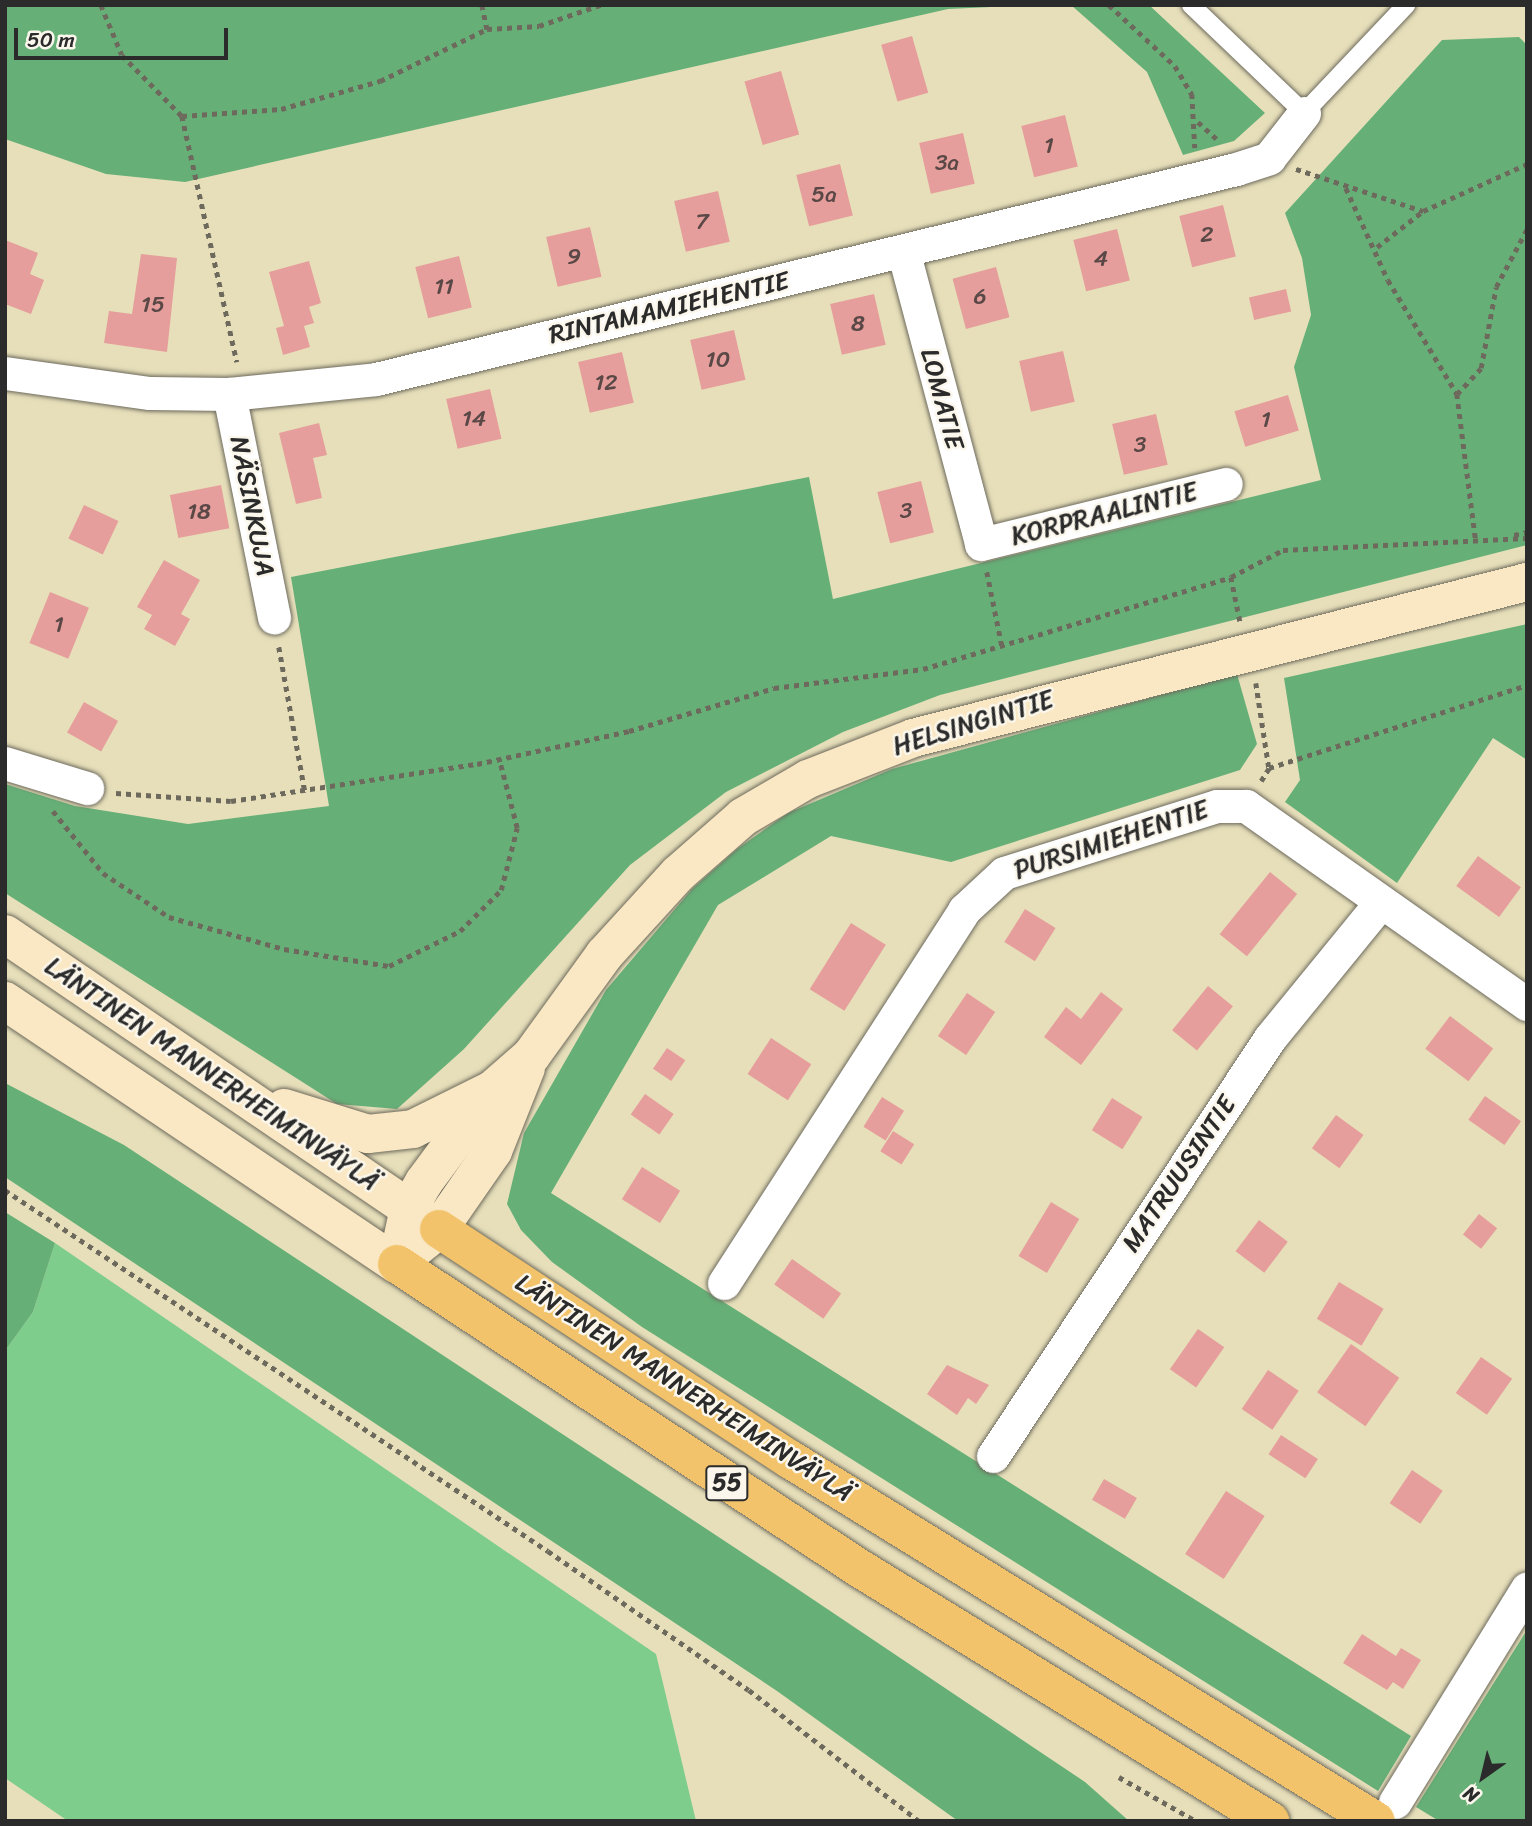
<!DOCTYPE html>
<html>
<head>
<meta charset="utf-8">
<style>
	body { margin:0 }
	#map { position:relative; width:1532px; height:1826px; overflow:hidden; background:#e7dfba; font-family:Sriracha,sans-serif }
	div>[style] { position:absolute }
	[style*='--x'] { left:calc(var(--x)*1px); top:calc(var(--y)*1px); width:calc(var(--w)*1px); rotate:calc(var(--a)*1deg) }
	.green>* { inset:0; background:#7ecd8d }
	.forest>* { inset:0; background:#66b078 }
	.building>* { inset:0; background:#e59e9b; transform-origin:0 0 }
	.path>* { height:4.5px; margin-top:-2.25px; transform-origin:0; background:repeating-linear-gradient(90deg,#6d6a5d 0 5px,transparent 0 10px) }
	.roads { filter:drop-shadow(0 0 2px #6d6a5d) drop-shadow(0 0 2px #6d6a5d) }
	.lane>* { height:18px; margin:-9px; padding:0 9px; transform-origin:9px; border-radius:9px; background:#fff }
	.street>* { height:33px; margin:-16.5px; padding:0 16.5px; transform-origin:16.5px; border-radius:16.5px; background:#fff }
	.secondary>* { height:38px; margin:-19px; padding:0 19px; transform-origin:19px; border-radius:19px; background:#fae7c3 }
	.primary>* { height:38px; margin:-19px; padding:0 19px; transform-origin:19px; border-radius:19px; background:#f2c36a }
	span { translate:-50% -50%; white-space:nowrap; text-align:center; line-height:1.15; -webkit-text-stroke:5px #fbf7ec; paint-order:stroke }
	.number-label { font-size:23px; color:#5a4847 }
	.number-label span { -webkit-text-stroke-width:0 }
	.shield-label span { padding:2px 5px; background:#fbf7ec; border:2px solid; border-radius:5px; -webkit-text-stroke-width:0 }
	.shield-label { font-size:24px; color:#2b2b2b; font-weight:700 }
	.street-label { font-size:26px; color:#2b2b2b }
	.frame { position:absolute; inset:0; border:7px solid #2b2b2b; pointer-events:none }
	.north { position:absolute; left:1448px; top:1742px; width:70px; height:70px; -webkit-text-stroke:5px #fbf7ec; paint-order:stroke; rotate:214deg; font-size:19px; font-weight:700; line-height:28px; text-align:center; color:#2b2b2b }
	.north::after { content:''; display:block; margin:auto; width:24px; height:32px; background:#2b2b2b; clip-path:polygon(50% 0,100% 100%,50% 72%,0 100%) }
	.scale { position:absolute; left:14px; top:28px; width:214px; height:32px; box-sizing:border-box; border:4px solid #2b2b2b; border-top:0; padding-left:9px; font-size:21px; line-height:24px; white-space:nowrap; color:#2b2b2b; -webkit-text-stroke:5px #fbf7ec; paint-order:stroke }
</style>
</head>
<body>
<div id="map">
	<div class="green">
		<i style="clip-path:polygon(55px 1243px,656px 1654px,696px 1821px,68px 1821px,5px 1778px,5px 1351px,33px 1312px)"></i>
	</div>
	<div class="forest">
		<i style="clip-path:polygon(5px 5px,1031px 5px,948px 9px,185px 182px,106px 174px,5px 139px)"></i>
		<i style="clip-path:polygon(1071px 5px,1149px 5px,1265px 113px,1234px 141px,1183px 155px,1147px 72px)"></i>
		<i style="clip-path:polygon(1519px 37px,1527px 45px,1527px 545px,940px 695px,843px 732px,726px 792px,630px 865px,464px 1049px,397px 1109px,337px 1104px,5px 893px,5px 784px,75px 806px,188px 824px,329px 806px,291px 577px,809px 477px,833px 599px,1321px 480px,1294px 367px,1311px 315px,1302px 258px,1285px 213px,1442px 40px)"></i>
		<i style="clip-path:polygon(1527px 624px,1527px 760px,1493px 738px,1397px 883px,1285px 802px,1300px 780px,1284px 678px)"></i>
		<i style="clip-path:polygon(1237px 674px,1257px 744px,1240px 770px,951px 862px,831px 836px,718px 905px,551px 1193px,1411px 1736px,1378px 1791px,642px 1327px,552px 1262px,521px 1230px,507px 1204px,524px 1133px,606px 990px,692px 889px,737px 849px,788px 813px,892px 769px)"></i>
		<i style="clip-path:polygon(5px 1083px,124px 1145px,793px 1586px,1085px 1782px,1129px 1821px,958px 1821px,777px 1691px,5px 1177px)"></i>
		<i style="clip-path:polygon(5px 1212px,55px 1243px,33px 1312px,5px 1351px)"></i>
		<i style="clip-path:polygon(1527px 1630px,1527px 1821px,1439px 1821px,1416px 1807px)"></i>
	</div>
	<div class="building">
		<i style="left:912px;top:36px;width:59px;height:32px;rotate:74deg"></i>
		<i style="left:781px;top:71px;width:66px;height:38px;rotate:74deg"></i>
		<i style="left:1065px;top:115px;width:53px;height:45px;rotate:76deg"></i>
		<i style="left:963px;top:133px;width:52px;height:45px;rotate:77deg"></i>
		<i style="left:840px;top:164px;width:53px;height:45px;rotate:76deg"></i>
		<i style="left:718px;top:191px;width:52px;height:45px;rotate:77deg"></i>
		<i style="left:1223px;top:205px;width:53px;height:45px;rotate:76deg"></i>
		<i style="left:590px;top:227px;width:51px;height:45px;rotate:77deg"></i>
		<i style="left:1117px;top:229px;width:53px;height:45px;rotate:76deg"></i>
		<i style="clip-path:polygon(5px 240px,38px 253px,30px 274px,44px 280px,31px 314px,5px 304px)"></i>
		<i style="clip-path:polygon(141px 254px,177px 258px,167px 352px,104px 343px,109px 311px,132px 314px)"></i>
		<i style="left:459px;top:256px;width:53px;height:45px;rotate:76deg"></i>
		<i style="clip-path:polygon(309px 261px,321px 303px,309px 307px,314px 323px,304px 326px,310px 347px,283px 355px,276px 328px,284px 326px,269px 272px)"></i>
		<i style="left:996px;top:267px;width:52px;height:45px;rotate:75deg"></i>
		<i style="left:1286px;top:289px;width:23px;height:38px;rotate:77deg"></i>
		<i style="left:874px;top:294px;width:52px;height:45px;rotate:77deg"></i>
		<i style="left:734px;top:330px;width:51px;height:45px;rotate:77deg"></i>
		<i style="left:1063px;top:351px;width:52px;height:45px;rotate:77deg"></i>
		<i style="left:622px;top:352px;width:52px;height:45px;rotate:77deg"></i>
		<i style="left:490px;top:389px;width:51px;height:45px;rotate:77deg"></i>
		<i style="left:1288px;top:395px;width:37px;height:56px;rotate:73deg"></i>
		<i style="left:1156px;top:414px;width:52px;height:45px;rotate:77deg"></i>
		<i style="clip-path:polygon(319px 423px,327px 455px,313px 458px,322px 498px,296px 504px,279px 433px)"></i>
		<i style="left:921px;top:481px;width:53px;height:45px;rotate:76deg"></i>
		<i style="left:221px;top:485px;width:44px;height:52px;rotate:79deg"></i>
		<i style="left:84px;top:505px;width:38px;height:37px;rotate:25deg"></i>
		<i style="clip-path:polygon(164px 560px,200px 580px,181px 614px,190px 619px,175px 646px,144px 629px,152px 615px,137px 607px)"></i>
		<i style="left:50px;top:592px;width:42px;height:55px;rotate:22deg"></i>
		<i style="left:84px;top:702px;width:39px;height:35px;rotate:29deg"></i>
		<i style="left:1478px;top:856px;width:53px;height:37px;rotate:36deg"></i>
		<i style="left:1270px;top:872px;width:35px;height:80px;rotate:39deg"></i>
		<i style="left:1025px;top:909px;width:36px;height:39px;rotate:32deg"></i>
		<i style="left:851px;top:923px;width:41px;height:78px;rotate:32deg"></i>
		<i style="left:1208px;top:986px;width:32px;height:57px;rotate:39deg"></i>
		<i style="clip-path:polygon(1101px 992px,1123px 1009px,1081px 1065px,1044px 1037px,1066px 1007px,1081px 1019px)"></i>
		<i style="left:967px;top:993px;width:34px;height:52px;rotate:34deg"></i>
		<i style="left:1450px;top:1016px;width:54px;height:41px;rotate:37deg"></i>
		<i style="left:771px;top:1038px;width:48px;height:43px;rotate:33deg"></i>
		<i style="left:667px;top:1048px;width:22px;height:25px;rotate:34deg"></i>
		<i style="left:645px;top:1094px;width:35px;height:25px;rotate:35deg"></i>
		<i style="left:1485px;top:1096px;width:44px;height:29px;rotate:35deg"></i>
		<i style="left:882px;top:1097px;width:26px;height:35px;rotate:32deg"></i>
		<i style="left:1112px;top:1098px;width:36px;height:38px;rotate:32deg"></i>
		<i style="left:1336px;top:1115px;width:34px;height:41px;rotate:36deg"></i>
		<i style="left:893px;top:1131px;width:25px;height:24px;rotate:32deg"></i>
		<i style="left:642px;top:1167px;width:45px;height:38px;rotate:32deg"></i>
		<i style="left:1051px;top:1202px;width:33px;height:63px;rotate:31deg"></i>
		<i style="left:1479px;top:1214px;width:23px;height:26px;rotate:38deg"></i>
		<i style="left:1259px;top:1220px;width:36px;height:39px;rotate:37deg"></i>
		<i style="left:792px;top:1259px;width:60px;height:31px;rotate:35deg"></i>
		<i style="left:1339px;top:1282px;width:52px;height:43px;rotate:31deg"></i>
		<i style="left:1198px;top:1329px;width:32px;height:49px;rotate:35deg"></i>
		<i style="left:1351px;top:1344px;width:59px;height:59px;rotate:35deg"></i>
		<i style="left:1481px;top:1357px;width:38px;height:44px;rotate:35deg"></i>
		<i style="clip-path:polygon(947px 1365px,989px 1385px,976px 1404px,968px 1398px,957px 1415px,927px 1394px)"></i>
		<i style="left:1268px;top:1370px;width:37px;height:47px;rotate:34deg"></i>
		<i style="left:1281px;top:1435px;width:44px;height:23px;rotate:33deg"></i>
		<i style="left:1412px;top:1470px;width:37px;height:40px;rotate:34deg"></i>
		<i style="left:1104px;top:1479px;width:38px;height:24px;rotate:30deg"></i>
		<i style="left:1226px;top:1491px;width:46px;height:75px;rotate:33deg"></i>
		<i style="clip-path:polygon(1362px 1634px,1396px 1656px,1401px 1648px,1421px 1660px,1403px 1689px,1393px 1682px,1387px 1690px,1343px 1663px)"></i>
	</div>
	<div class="path">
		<i style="--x:101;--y:5;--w:54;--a:67.2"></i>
		<i style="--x:122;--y:55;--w:86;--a:45.5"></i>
		<i style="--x:182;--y:116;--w:99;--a:-4"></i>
		<i style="--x:281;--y:109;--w:103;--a:-15.8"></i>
		<i style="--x:380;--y:81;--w:119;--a:-25.9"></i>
		<i style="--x:487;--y:29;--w:52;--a:-3.3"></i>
		<i style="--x:539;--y:26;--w:65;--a:-19"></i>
		<i style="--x:482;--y:5;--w:25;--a:78"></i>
		<i style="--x:1109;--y:5;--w:90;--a:42.7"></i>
		<i style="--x:1175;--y:66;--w:33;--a:59"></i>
		<i style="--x:1192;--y:94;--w:54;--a:86.8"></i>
		<i style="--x:182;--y:116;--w:252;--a:77.4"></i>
		<i style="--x:1198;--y:122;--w:30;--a:42"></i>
		<i style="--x:1296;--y:169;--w:134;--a:18.3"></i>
		<i style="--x:1423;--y:211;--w:114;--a:-24.3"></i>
		<i style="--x:1346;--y:188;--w:101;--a:65.5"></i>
		<i style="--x:1388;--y:280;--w:133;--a:58.8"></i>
		<i style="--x:1457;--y:394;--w:149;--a:82.7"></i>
		<i style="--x:1377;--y:247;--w:58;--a:-38"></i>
		<i style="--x:1457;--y:394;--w:35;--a:-47"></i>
		<i style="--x:1481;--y:368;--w:82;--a:-79.5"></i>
		<i style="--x:1496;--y:287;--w:66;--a:-61.9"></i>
		<i style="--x:1514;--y:535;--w:13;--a:-13"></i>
		<i style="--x:987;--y:572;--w:76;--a:78.5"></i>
		<i style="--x:1231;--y:577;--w:59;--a:-27.4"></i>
		<i style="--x:1283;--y:550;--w:244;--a:-2.8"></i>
		<i style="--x:279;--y:647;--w:147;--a:79.8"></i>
		<i style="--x:1256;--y:683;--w:86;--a:81.3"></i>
		<i style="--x:1261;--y:781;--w:15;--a:-58"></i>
		<i style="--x:1269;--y:768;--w:271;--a:-17.8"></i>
		<i style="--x:116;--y:793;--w:115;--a:4"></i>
		<i style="--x:231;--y:801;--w:249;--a:-8.6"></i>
		<i style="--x:477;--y:764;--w:156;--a:-12.2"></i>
		<i style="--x:629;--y:731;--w:151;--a:-16.5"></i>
		<i style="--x:774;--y:688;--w:150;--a:-7.3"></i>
		<i style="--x:923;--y:669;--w:321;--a:-16.6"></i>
		<i style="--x:1231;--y:577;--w:45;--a:78.4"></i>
		<i style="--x:53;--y:811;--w:80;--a:51.1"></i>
		<i style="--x:103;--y:873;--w:79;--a:33.7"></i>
		<i style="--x:169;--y:917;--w:119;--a:15.5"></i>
		<i style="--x:284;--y:949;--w:106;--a:9.2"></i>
		<i style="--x:389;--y:966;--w:79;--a:-26.2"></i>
		<i style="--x:460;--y:931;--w:58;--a:-45"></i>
		<i style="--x:501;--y:890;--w:64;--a:-75.5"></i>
		<i style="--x:517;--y:828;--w:71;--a:-104.6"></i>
		<i style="--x:5;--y:1190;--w:652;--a:33.62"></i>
		<i style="--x:548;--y:1551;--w:244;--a:34.7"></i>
		<i style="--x:749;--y:1690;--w:215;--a:37.6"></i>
		<i style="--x:1119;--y:1777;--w:89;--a:29.7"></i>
	</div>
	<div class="roads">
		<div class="lane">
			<i style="--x:1191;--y:5;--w:156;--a:43.7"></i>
			<i style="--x:1304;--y:113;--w:149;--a:-46.6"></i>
		</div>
		<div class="street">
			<i style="--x:904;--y:254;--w:300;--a:75.1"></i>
			<i style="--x:981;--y:544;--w:252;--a:-13.8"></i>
			<i style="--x:5;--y:373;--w:146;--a:7.9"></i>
			<i style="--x:150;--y:393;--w:79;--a:0.7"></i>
			<i style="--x:229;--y:394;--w:148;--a:-5.8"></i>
			<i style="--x:376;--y:379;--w:885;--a:-13.72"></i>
			<i style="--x:1236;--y:169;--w:35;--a:-18"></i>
			<i style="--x:1269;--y:158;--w:57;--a:-52.1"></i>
			<i style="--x:229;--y:394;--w:228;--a:78.6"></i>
			<i style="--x:5;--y:763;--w:86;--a:17"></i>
			<i style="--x:724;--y:1283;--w:444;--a:-57.2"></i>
			<i style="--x:964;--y:910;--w:54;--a:-42.8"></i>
			<i style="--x:1004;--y:873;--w:223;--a:-17.5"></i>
			<i style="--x:1217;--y:806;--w:29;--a:0"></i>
			<i style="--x:1246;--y:806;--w:344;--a:35.2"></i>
			<i style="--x:993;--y:1456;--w:501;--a:-56.47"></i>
			<i style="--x:1270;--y:1038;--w:174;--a:-50.8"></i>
			<i style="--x:1395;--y:1802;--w:251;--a:-58.3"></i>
		</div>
		<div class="secondary">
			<i style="--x:5;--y:934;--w:513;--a:34.19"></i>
			<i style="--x:5;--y:1001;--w:472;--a:33.9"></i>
			<i style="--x:284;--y:1108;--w:88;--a:17.2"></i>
			<i style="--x:368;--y:1134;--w:45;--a:-6.3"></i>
			<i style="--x:413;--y:1129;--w:86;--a:-26.3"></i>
			<i style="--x:417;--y:1247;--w:28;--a:-39"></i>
			<i style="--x:439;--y:1229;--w:95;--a:-55.3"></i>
			<i style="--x:493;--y:1151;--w:89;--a:-68.3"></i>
			<i style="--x:397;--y:1264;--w:57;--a:-77.9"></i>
			<i style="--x:409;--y:1208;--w:30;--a:-60"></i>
			<i style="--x:424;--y:1182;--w:114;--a:-53.5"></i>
			<i style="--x:492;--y:1090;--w:52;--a:-41.1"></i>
			<i style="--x:531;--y:1056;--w:125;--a:-54.1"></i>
			<i style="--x:604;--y:955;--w:110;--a:-47.6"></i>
			<i style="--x:678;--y:874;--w:86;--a:-41.2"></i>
			<i style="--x:743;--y:817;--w:75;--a:-30.3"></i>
			<i style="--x:808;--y:779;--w:113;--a:-21.3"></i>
			<i style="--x:913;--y:738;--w:634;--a:-14.26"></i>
		</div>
		<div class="primary">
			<i style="--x:439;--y:1229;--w:421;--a:33.3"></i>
			<i style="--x:791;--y:1460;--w:687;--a:31.68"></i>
			<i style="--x:397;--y:1264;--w:553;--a:33.35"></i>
			<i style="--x:859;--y:1568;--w:483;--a:31.6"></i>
		</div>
	</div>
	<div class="number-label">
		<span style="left:1049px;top:146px">1</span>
		<span style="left:947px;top:163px">3a</span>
		<span style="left:824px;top:195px">5a</span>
		<span style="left:702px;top:222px">7</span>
		<span style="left:1207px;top:235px">2</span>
		<span style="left:574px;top:257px">9</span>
		<span style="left:1101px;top:259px">4</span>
		<span style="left:444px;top:287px">11</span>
		<span style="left:980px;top:297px">6</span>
		<span style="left:153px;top:305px">15</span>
		<span style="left:858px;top:324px">8</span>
		<span style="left:718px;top:360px">10</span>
		<span style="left:606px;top:383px">12</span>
		<span style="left:474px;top:419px">14</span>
		<span style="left:1266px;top:420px">1</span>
		<span style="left:1140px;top:445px">3</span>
		<span style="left:906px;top:511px">3</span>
		<span style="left:199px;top:512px">18</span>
		<span style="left:59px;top:625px">1</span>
	</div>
	<div class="shield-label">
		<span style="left:727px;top:1483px">55</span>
	</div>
	<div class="street-label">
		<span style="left:669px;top:308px;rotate:-13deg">RINTAMAMIEHENTIE</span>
		<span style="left:942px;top:399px;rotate:75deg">LOMATIE</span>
		<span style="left:252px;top:506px;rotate:79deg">NÄSINKUJA</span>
		<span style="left:1104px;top:514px;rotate:-14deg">KORPRAALINTIE</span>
		<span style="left:973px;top:723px;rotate:-17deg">HELSINGINTIE</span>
		<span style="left:1111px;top:840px;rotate:-18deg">PURSIMIEHENTIE</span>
		<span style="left:212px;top:1074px;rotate:34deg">LÄNTINEN MANNERHEIMINVÄYLÄ</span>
		<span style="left:1179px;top:1174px;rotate:-56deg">MATRUUSINTIE</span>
		<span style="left:684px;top:1388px;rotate:33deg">LÄNTINEN MANNERHEIMINVÄYLÄ</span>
	</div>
	<div class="frame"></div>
	<div class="north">N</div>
	<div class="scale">50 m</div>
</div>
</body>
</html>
